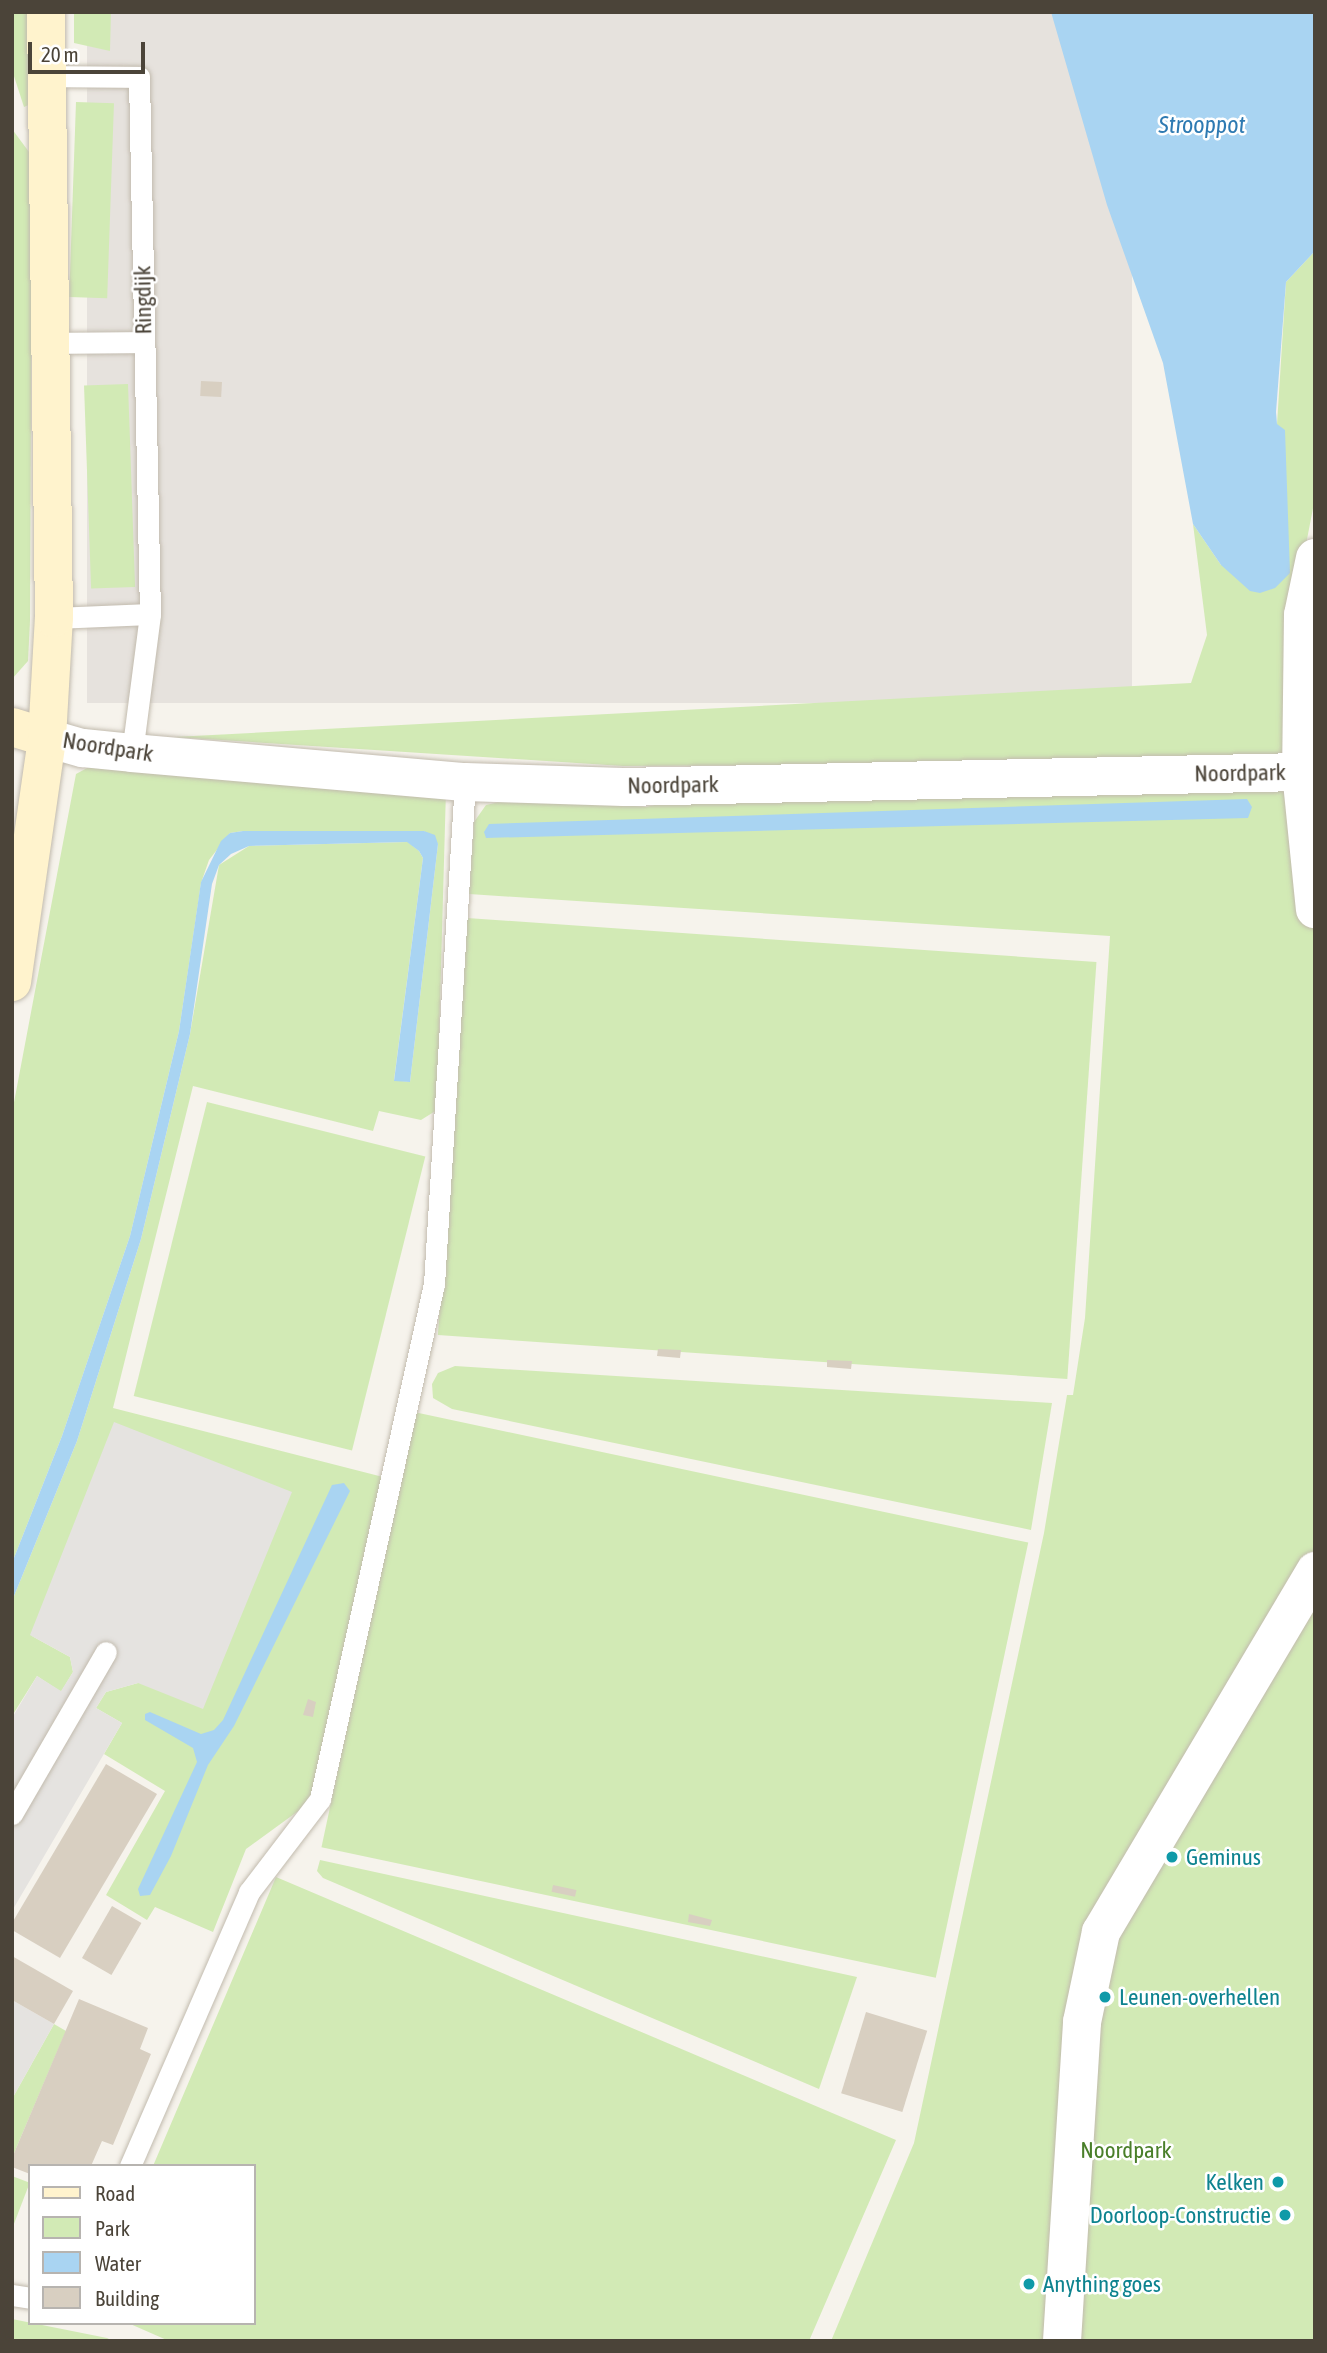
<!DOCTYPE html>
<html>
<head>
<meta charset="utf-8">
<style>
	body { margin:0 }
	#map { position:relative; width:1327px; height:2353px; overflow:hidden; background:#f6f3ec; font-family:"Asap Condensed",sans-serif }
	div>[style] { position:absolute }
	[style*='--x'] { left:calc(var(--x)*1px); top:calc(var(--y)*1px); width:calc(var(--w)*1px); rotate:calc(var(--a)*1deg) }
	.industrial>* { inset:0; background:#e6e2dd; transform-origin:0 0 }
	.green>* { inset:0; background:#d2eab5; transform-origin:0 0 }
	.parking>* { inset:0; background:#e5e3e0 }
	.water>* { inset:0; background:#a9d4f2 }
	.building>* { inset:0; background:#d8cfc1; transform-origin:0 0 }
	.roads { filter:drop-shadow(0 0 2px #c2bbae) drop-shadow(0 0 2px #c2bbae) }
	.lane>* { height:21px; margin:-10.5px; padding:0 10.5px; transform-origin:10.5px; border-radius:10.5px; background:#fff }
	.street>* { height:38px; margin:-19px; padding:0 19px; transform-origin:19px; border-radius:19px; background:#fff }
	.secondary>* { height:38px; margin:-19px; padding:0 19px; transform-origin:19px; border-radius:19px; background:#fff3cd }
	.dots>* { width:19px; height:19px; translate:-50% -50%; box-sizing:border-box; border:4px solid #fff; border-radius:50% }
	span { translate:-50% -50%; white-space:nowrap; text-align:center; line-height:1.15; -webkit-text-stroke:5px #fff; paint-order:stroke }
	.street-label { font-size:23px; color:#4b4439 }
	.culture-label { font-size:23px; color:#0d838f }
	.left { translate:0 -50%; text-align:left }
	.right { translate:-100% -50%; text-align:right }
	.park-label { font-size:23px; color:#4a7f2a }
	.water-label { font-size:24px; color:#2e7ab2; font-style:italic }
	.frame { position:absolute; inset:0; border:14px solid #4b4439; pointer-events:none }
	.legend { position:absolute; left:28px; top:2164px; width:228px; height:161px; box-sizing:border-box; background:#fff; border:2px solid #b7b4b0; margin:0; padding:9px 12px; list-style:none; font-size:21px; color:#4b4439 }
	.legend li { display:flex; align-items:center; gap:14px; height:35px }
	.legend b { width:35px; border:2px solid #b7b4b0 }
	.scale { position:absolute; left:28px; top:42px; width:117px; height:32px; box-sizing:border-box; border:4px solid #4b4439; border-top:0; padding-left:9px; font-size:21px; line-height:24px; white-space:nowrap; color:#4b4439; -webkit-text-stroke:5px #fff; paint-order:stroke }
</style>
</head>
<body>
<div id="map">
	<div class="industrial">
		<i style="left:87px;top:12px;width:1045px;height:691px"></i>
	</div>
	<div class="green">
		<i style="clip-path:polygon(12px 12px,29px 12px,31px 104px,24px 107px,12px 70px)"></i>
		<i style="clip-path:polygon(74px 12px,111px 12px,110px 51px,74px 43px)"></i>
		<i style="left:76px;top:102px;width:38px;height:195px;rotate:2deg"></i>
		<i style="clip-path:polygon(12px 129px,32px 156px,30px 621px,28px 661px,12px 679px)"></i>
		<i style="clip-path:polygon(1315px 251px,1315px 498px,1296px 596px,1315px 604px,1315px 2341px,831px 2341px,914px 2143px,1044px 1533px,1067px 1395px,1073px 1395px,1085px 1318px,1110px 936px,469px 894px,474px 822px,486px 805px,526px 796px,646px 807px,680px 799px,1201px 763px,623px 766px,174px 737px,1191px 683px,1207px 635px,1193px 524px,1221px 565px,1277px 424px,1286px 282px)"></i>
		<i style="left:128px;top:384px;width:203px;height:44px;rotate:88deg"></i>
		<i style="clip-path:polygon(89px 767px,446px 790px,437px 1110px,421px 1120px,379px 1111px,373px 1131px,193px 1086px,113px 1408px,383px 1477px,312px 1801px,246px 1849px,213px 1932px,155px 1907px,147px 1920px,106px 1895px,165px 1791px,104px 1754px,122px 1723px,96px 1708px,106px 1692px,138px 1683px,30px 1635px,70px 1657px,73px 1672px,61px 1692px,37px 1676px,12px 1716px,12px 1601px,77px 1441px,141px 1239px,190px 1034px,219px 865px,249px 846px,408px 842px,419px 851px,423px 858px,394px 1080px,410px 1082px,438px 844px,424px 831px,243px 831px,230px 833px,209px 860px,201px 883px,179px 1031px,130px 1236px,62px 1436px,12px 1563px,12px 1113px,76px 774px)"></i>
		<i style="left:467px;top:918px;width:631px;height:418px;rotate:4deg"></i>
		<i style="left:207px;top:1102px;width:225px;height:303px;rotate:14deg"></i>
		<i style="clip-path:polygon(455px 1366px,1052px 1403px,1031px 1530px,452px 1409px,433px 1398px,432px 1384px,438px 1373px)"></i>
		<i style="left:414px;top:1412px;width:628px;height:445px;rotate:12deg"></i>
		<i style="clip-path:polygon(320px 1860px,857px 1977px,819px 2089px,323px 1878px,317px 1871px)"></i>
		<i style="clip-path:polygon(276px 1877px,896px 2140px,809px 2341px,169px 2341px,128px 2323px,254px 2323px,254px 2166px,153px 2166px)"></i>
		<i style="clip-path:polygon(54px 2024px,66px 2031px,12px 2158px,12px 2099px)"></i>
		<i style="left:12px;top:2176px;width:19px;height:107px;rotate:21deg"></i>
		<i style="clip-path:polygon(12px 2319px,107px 2338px,113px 2341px,12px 2341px)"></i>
	</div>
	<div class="parking">
		<i style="clip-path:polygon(114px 1422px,292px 1492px,203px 1709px,138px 1683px,106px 1692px,96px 1708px,122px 1723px,12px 1911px,12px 1718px,37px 1676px,61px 1691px,73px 1672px,70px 1657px,30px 1635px)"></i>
		<i style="clip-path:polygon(12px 2000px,54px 2024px,12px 2099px)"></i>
	</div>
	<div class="water">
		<i style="clip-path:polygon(1051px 12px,1315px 12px,1315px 251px,1286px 282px,1276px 412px,1277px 424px,1285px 430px,1290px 573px,1275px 588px,1260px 593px,1250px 591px,1221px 565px,1193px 524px,1163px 363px,1107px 205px)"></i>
		<i style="clip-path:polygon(1247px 799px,1252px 807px,1248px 818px,486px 838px,484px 832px,489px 824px)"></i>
		<i style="clip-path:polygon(243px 831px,424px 831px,435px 835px,438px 844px,410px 1082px,394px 1081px,423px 858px,419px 851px,407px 842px,249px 846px,231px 854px,219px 865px,212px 884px,190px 1034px,141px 1239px,77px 1441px,12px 1601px,12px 1563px,62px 1436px,130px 1236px,179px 1031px,201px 882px,221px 841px,230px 833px)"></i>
		<i style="clip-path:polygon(344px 1483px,350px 1491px,234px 1726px,208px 1765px,171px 1856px,150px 1895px,140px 1896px,138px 1889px,197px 1762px,193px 1748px,145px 1720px,145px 1714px,150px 1712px,201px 1734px,214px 1730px,223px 1720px,332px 1485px)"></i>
	</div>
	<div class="building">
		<i style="left:201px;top:381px;width:21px;height:15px;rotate:3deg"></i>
		<i style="clip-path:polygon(658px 1349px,681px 1350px,680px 1358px,657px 1356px)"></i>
		<i style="clip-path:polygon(827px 1360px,852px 1361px,851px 1369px,827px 1367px)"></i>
		<i style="clip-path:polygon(308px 1699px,316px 1702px,313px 1717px,303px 1715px)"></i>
		<i style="clip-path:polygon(106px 1764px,157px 1794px,60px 1958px,12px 1930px,12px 1923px)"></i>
		<i style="left:553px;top:1885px;width:24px;height:7px;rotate:12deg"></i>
		<i style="left:112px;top:1906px;width:34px;height:60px;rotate:30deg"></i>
		<i style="clip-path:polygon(689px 1914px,712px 1920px,710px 1926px,688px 1922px)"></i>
		<i style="clip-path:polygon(12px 1956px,73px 1991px,54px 2024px,12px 2000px)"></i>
		<i style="clip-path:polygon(79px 1999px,148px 2028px,140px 2049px,151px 2054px,113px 2145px,102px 2141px,91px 2166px,30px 2166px,30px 2174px,12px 2167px,12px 2158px)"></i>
		<i style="left:866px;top:2012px;width:64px;height:85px;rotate:17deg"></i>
	</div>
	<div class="roads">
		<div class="lane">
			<i style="--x:47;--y:76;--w:92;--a:0.6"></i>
			<i style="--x:139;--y:77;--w:537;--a:88.83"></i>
			<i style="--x:150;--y:614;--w:96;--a:177.6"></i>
			<i style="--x:51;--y:343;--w:93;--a:-0.6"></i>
			<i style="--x:132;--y:753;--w:140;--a:-82.6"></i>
			<i style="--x:12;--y:1814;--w:187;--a:-59.9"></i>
			<i style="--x:130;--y:2166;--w:299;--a:-66.5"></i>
			<i style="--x:249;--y:1892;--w:117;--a:-52.6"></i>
			<i style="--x:320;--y:1799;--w:527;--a:-77.52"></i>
			<i style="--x:434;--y:1284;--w:503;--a:-86.47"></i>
			<i style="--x:12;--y:2295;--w:18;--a:9"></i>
		</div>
		<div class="street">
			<i style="--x:1315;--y:558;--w:58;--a:101.9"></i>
			<i style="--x:1303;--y:615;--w:157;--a:90.7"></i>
			<i style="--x:1301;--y:772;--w:138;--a:84.2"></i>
			<i style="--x:47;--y:738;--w:37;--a:16"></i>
			<i style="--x:83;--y:748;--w:49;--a:5.8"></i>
			<i style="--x:132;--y:753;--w:334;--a:5"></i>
			<i style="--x:465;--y:782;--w:159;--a:1.8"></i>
			<i style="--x:624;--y:787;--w:677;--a:-1.27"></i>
			<i style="--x:1062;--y:2341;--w:320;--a:-86.4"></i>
			<i style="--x:1082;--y:2022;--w:92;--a:-78.1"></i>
			<i style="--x:1101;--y:1932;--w:420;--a:-59.3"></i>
		</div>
		<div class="secondary">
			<i style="--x:12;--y:727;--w:37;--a:17"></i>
			<i style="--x:12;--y:982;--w:246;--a:-81.8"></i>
			<i style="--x:47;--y:738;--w:120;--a:-86.7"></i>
			<i style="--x:54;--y:618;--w:606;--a:-90.76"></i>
		</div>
	</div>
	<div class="dots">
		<i style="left:1172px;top:1857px;background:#0f9aa8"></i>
		<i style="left:1105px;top:1997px;background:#0f9aa8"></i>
		<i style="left:1278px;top:2182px;background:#0f9aa8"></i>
		<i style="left:1285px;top:2215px;background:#0f9aa8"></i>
		<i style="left:1029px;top:2284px;background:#0f9aa8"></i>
	</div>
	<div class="street-label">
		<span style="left:143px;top:300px;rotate:-91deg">Ringdijk</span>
		<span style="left:108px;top:747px;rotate:9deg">Noordpark</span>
		<span style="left:1240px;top:773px;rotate:-1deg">Noordpark</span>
		<span style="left:673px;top:785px;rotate:-1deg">Noordpark</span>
	</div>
	<div class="culture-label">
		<span class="left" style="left:1186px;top:1857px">Geminus</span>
		<span class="left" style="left:1119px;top:1997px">Leunen-overhellen</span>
		<span class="right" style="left:1264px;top:2182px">Kelken</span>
		<span class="right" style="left:1271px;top:2215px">Doorloop-Constructie</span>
		<span class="left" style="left:1043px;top:2284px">Anything goes</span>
	</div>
	<div class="park-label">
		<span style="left:1126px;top:2150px">Noordpark</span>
	</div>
	<div class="water-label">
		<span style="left:1202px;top:125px">Strooppot</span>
	</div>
	<div class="frame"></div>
	<ul class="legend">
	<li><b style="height:9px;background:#fff3cd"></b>Road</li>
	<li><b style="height:19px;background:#d2eab5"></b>Park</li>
	<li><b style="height:19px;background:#a9d4f2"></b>Water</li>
	<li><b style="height:19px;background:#d8cfc1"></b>Building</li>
	</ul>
	<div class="scale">20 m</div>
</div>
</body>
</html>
